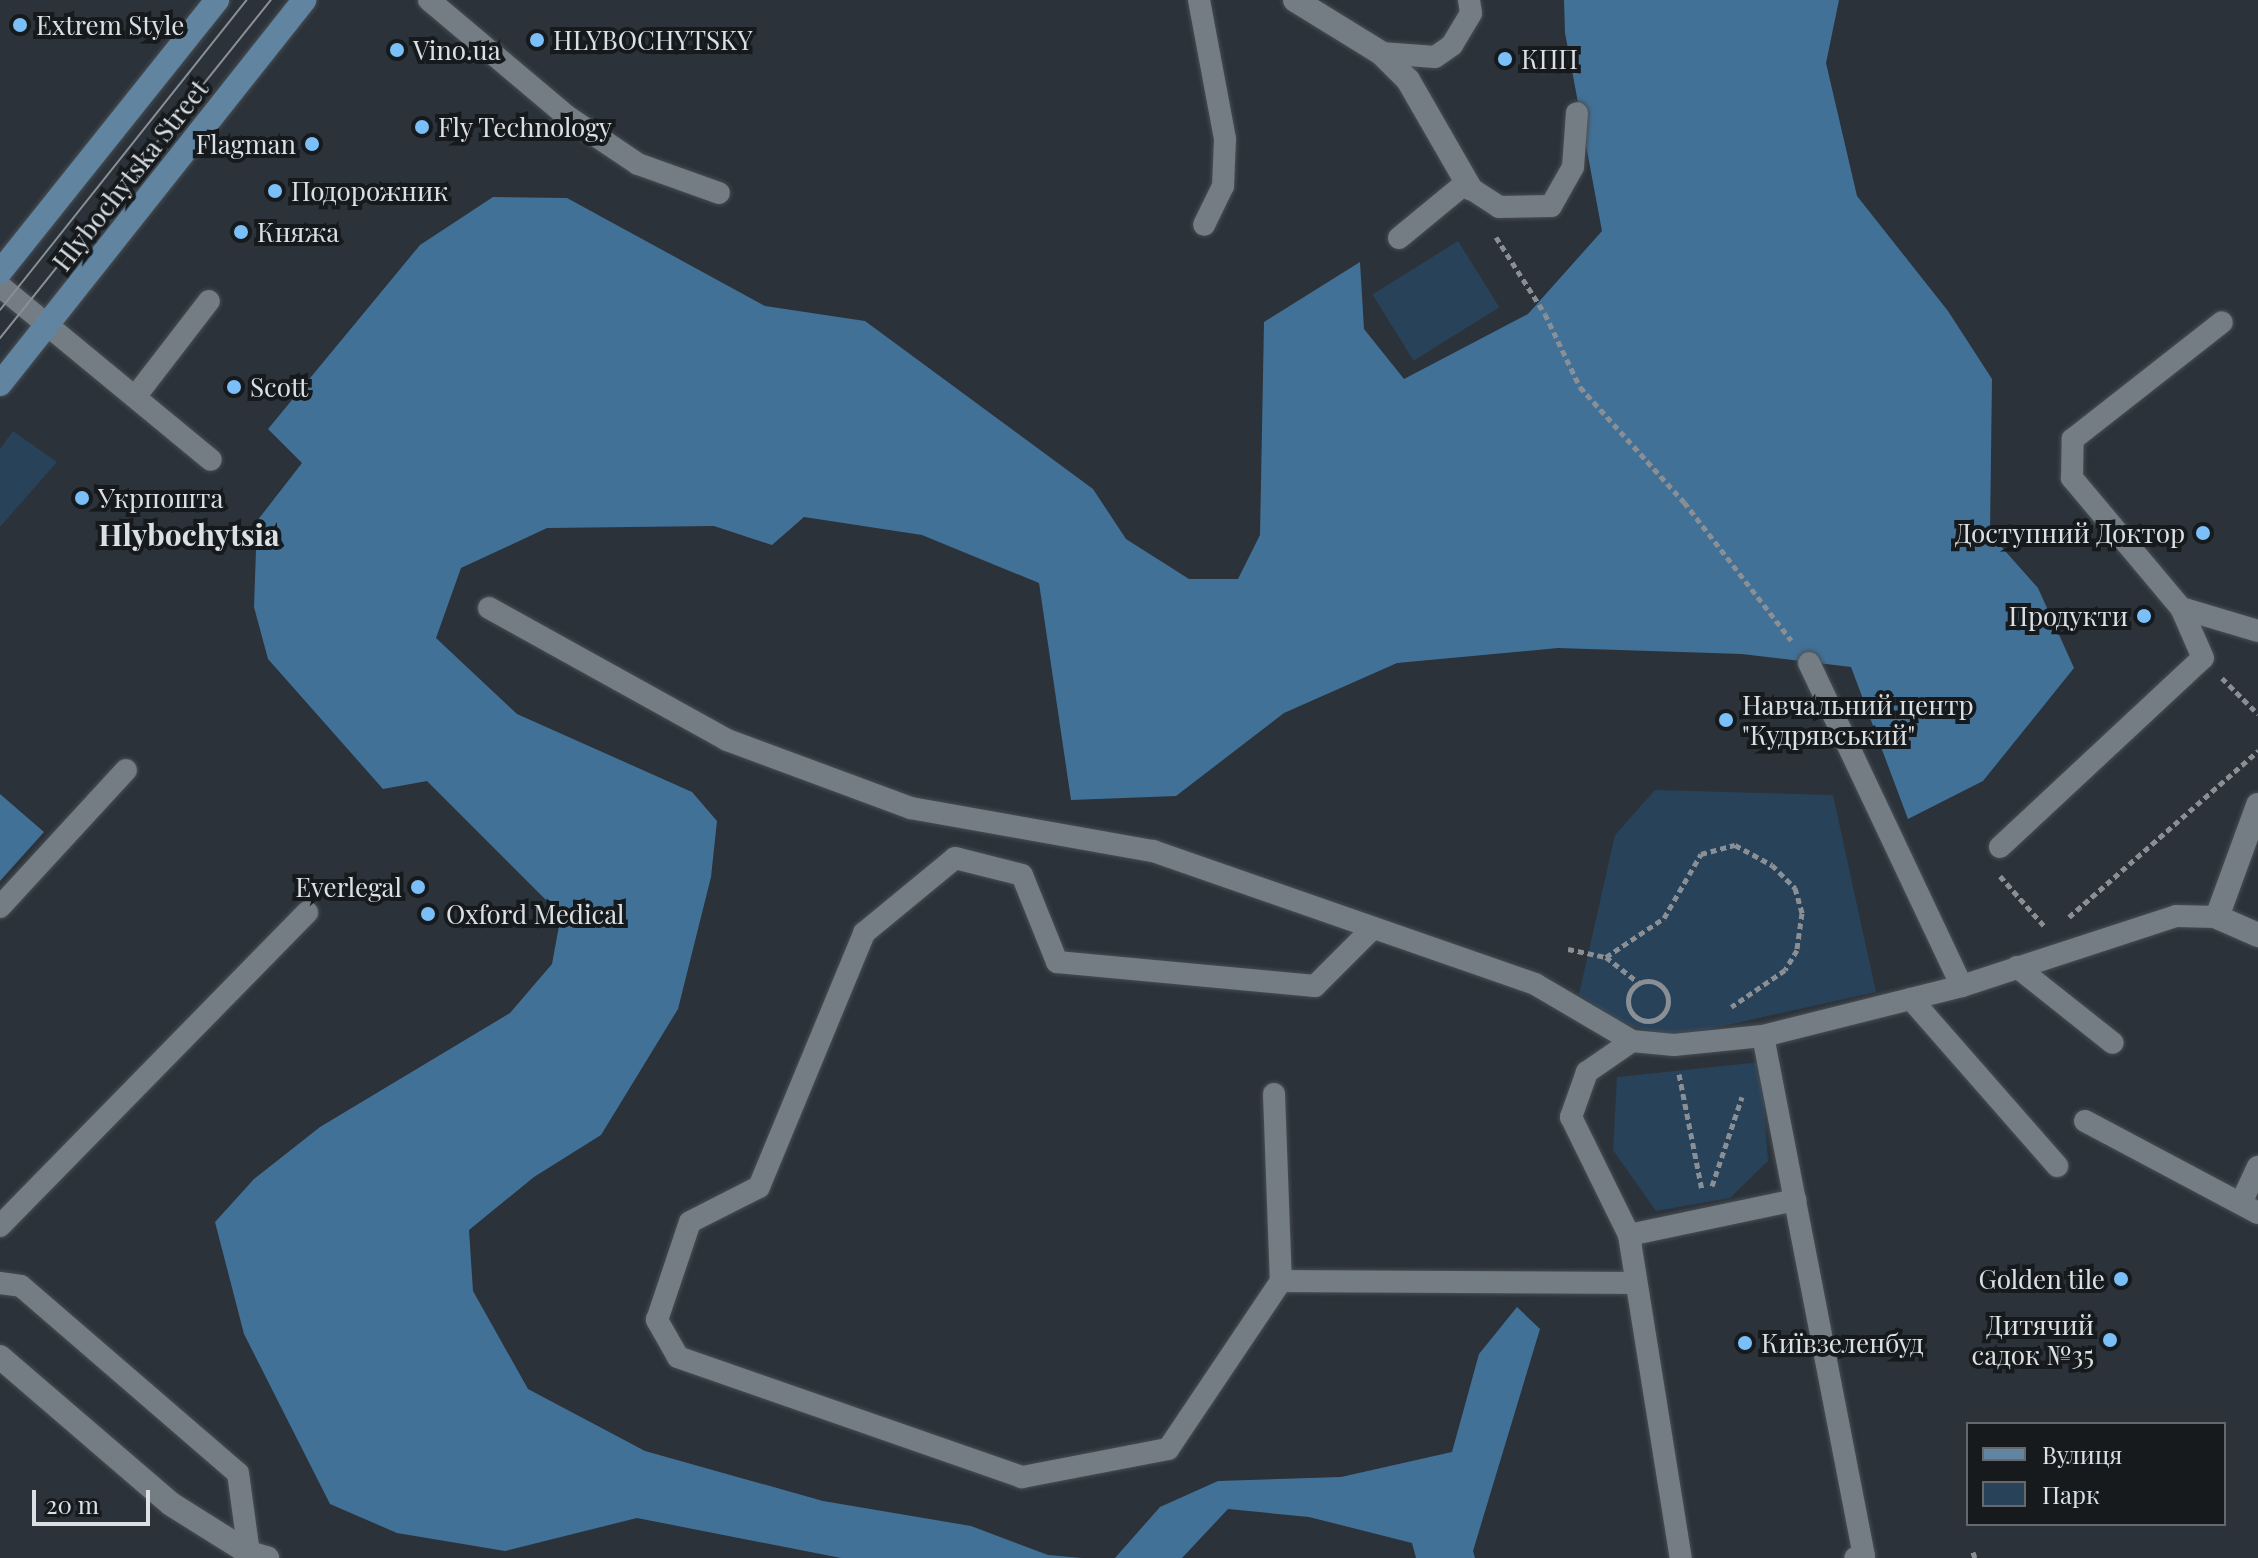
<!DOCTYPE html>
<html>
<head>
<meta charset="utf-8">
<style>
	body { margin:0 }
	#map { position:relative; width:2258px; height:1558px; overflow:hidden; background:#2b3239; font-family:"Playfair Display",serif }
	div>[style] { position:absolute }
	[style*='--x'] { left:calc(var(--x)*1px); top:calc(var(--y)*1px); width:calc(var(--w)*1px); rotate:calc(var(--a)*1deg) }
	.green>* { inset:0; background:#284259; transform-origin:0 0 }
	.forest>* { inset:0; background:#427198 }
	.path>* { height:5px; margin-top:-2.5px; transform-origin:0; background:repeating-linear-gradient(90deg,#898f95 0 6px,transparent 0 10px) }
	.path>.ring { margin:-2.5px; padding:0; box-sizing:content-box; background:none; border:5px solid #898f95; border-radius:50% }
	.roads { filter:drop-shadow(0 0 2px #474d53) drop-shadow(0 0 2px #474d53) }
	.service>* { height:22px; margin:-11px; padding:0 11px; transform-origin:11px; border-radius:11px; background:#747c84 }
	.minor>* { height:24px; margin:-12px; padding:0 12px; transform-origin:12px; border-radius:12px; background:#747c84 }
	.secondary>* { height:24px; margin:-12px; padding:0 12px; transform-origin:12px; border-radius:12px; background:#6184a0 }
	.tram>* { height:2px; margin:-1px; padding:0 1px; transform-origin:1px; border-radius:1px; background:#8a9096 }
	.dots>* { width:22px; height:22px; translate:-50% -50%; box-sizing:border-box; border:4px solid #161a1d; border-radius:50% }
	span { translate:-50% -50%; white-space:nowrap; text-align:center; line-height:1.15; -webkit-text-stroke:8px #161a1d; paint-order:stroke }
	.poi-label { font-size:26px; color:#dbe0e5 }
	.left { translate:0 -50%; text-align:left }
	.right { translate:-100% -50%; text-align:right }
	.street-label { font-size:26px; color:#dbe0e5 }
	.quarter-label { font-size:30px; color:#dbe0e5; font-weight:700 }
	.legend { position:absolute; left:1966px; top:1422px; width:260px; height:104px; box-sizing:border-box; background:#161a1d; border:2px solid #65696d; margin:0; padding:10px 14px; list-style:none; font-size:24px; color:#dbe0e5 }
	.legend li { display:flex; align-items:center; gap:16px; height:40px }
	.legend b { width:40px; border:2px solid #65696d }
	.scale { position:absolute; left:32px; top:1490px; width:118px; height:36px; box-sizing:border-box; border:4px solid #dbe0e5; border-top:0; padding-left:10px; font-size:24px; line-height:28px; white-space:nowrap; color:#dbe0e5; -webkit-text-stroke:6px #161a1d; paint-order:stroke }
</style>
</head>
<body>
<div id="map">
	<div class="green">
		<i style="left:1458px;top:241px;width:78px;height:101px;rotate:58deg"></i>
		<i style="clip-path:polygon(13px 431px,57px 462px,0 527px,0 449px)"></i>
		<i style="clip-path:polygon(1655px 790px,1833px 795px,1876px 992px,1678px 1036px,1623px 1025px,1579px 994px,1615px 835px)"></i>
		<i style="clip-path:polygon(1761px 1062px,1768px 1161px,1730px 1198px,1656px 1211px,1613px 1150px,1617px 1077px)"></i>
	</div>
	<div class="forest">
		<i style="clip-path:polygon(1564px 0,1839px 0,1826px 63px,1857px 196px,1948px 311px,1992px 379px,1990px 534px,2038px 588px,2074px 668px,1983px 781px,1908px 819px,1851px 667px,1742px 654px,1558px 648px,1397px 663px,1284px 713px,1176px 796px,1071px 800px,1039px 583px,922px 535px,804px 517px,772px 545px,714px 526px,547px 528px,461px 568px,436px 638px,517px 714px,692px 792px,717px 821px,711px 877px,678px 1009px,601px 1135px,534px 1177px,469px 1230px,473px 1291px,528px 1389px,645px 1451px,823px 1501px,971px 1526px,1048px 1555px,1082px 1558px,841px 1558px,637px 1518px,505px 1551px,397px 1533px,330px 1504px,244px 1334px,215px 1222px,254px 1179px,320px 1127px,510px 1013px,552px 964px,561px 915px,427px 781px,383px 789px,268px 659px,254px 607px,257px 521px,302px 463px,268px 429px,420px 245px,493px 197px,567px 198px,765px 306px,865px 321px,1093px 489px,1126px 539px,1189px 579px,1238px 579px,1260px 535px,1264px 322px,1360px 262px,1364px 329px,1404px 379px,1528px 314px,1602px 231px,1565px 33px)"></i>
		<i style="clip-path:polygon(0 794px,44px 832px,0 881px)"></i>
		<i style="clip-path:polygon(1517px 1307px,1540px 1329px,1473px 1551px,1475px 1558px,1416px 1558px,1412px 1543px,1309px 1517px,1228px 1509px,1182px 1558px,1115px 1558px,1160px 1507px,1218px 1481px,1341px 1477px,1452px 1452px,1479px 1354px)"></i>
	</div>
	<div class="path">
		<i style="--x:1496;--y:237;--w:91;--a:57.5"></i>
		<i style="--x:1545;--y:314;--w:81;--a:64.4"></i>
		<i style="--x:1580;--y:387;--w:155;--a:47.9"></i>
		<i style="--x:1684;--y:502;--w:175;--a:52.2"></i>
		<i style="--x:2222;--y:678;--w:51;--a:45"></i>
		<i style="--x:2000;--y:876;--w:69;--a:48.5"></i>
		<i style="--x:2069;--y:917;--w:252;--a:-41.3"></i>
		<i style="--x:1568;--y:949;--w:39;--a:12"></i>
		<i style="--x:1606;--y:957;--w:42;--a:38.2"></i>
		<i style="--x:1606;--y:957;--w:70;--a:-33.9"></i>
		<i style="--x:1664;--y:918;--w:74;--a:-60"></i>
		<i style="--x:1701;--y:854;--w:35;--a:-15"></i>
		<i style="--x:1735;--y:845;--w:42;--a:28.4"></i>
		<i style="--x:1772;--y:865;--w:33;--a:45"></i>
		<i style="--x:1795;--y:888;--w:26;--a:74"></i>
		<i style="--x:1802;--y:913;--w:37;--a:98"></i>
		<i style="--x:1797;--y:950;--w:23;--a:121"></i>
		<i style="--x:1785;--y:970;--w:65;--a:145.6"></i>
		<i class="ring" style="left:1628px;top:981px;width:35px;height:35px"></i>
		<i style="--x:1679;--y:1074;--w:118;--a:78.8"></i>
		<i style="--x:1712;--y:1186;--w:94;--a:-71.4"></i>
		<i style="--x:1973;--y:1552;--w:6;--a:72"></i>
	</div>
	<div class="roads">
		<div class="service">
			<i style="--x:429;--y:0;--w:182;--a:40.1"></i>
			<i style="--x:568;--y:117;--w:84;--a:33.9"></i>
			<i style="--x:638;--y:164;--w:86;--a:19.7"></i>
			<i style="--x:1199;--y:0;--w:141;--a:79.4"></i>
			<i style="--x:1225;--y:139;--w:47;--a:92.4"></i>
			<i style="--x:1223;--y:186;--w:43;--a:116"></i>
			<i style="--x:1381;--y:53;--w:54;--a:4.2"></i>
			<i style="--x:1435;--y:57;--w:21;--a:-35"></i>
			<i style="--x:1452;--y:45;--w:37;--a:-59"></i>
			<i style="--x:1471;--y:13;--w:13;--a:-99"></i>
			<i style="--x:1470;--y:188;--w:35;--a:33"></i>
			<i style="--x:1499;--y:207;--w:52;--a:-1.1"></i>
			<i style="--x:1551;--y:206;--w:45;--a:-60.6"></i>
			<i style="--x:1573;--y:167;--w:54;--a:-85.8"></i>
			<i style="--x:1399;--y:238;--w:88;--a:-39.5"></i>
			<i style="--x:0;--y:286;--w:273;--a:39.5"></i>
			<i style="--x:135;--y:397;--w:121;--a:-52.4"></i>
			<i style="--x:489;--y:608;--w:272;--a:29"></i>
			<i style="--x:727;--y:740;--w:196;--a:20.3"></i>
			<i style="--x:911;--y:808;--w:246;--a:10.1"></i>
			<i style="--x:1153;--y:851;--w:404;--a:19.2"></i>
			<i style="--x:1535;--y:984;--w:113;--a:30.4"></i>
			<i style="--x:1632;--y:1041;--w:42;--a:5.4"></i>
			<i style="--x:1674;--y:1045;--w:89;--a:-5.8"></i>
			<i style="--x:1763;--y:1036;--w:205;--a:-14.1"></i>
			<i style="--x:1962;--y:986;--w:225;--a:-18.1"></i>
			<i style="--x:2176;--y:916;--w:41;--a:1.4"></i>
			<i style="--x:2181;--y:608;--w:80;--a:16.6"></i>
			<i style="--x:1809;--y:663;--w:357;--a:64.7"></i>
			<i style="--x:2000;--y:847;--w:277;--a:-43"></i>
			<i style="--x:2203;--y:658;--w:55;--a:-113.7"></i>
			<i style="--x:2181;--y:608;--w:170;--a:-130"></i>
			<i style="--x:2072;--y:478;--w:39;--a:-89"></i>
			<i style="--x:2073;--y:439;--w:189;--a:-38.1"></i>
			<i style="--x:0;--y:907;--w:186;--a:-47.4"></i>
			<i style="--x:2017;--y:967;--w:122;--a:38.4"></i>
			<i style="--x:1911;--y:999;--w:222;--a:48.8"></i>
			<i style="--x:1763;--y:1036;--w:530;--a:79.01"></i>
			<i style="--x:1864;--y:1556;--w:9;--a:167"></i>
			<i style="--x:1632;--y:1041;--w:55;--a:145.4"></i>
			<i style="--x:1587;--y:1072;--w:48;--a:109.6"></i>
			<i style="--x:1571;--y:1117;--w:131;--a:63.8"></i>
			<i style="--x:1629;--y:1235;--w:327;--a:80.9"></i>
			<i style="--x:1274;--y:1094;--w:187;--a:87.9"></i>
			<i style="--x:1281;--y:1281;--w:202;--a:123.9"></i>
			<i style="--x:1168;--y:1449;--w:149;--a:169.1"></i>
			<i style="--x:1022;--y:1477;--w:364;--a:-160.8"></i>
			<i style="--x:678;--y:1357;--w:43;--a:-119.6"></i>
			<i style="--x:657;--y:1320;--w:103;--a:-71.4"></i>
			<i style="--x:690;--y:1222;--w:77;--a:-26.9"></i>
			<i style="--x:759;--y:1187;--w:275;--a:-67.5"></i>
			<i style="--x:864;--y:933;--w:118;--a:-39.5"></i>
			<i style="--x:955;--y:858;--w:69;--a:14.2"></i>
			<i style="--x:1022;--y:875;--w:94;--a:68.1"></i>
			<i style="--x:1057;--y:962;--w:259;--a:5.3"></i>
			<i style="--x:1315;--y:986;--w:82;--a:-45"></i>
			<i style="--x:2085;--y:1121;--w:196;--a:28"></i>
			<i style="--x:2241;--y:1203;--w:40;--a:-65"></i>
			<i style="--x:0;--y:1226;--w:439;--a:-45.6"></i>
			<i style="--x:1629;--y:1235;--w:170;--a:-11.9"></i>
			<i style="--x:1281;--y:1281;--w:353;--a:0.3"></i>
			<i style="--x:0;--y:1283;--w:21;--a:8"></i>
			<i style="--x:21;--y:1286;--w:286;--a:40.8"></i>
			<i style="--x:238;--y:1473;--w:81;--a:82.2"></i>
		</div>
		<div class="minor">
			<i style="--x:1295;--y:0;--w:101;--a:31.6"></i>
			<i style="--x:1381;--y:53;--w:38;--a:45"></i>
			<i style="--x:1408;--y:80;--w:125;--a:60.1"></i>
			<i style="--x:2258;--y:805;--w:119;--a:110.1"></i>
			<i style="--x:2217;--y:917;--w:45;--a:23.7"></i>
			<i style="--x:0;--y:1357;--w:225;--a:40.7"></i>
			<i style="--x:171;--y:1504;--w:92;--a:32.1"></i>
			<i style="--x:249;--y:1553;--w:19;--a:16"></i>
		</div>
		<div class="secondary">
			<i style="--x:0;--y:272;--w:348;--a:-51.4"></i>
			<i style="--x:0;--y:384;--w:490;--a:-51.6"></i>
		</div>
	</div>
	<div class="tram">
		<i style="--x:0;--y:310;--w:396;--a:-51.5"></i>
		<i style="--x:0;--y:338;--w:433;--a:-51.3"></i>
	</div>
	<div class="dots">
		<i style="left:20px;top:25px;background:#7abff8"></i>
		<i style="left:537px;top:40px;background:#7abff8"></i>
		<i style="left:397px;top:50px;background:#7abff8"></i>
		<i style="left:1505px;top:59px;background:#7abff8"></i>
		<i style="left:422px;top:127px;background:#7abff8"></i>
		<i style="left:312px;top:144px;background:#7abff8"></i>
		<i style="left:275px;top:191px;background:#7abff8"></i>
		<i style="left:241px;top:232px;background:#7abff8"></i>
		<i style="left:234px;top:387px;background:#7abff8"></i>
		<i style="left:82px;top:498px;background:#7abff8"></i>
		<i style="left:2203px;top:533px;background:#7abff8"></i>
		<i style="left:2144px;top:616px;background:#7abff8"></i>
		<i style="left:1726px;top:720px;background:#7abff8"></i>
		<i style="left:418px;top:887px;background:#7abff8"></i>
		<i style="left:428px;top:914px;background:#7abff8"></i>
		<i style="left:2121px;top:1279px;background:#7abff8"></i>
		<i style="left:2110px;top:1340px;background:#7abff8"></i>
		<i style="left:1745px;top:1343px;background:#7abff8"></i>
	</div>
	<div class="poi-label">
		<span class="left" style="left:36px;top:25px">Extrem Style</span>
		<span class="left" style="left:553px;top:40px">HLYBOCHYTSKY</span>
		<span class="left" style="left:413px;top:50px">Vino.ua</span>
		<span class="left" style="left:1521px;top:59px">КПП</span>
		<span class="left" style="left:438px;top:127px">Fly Technology</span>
		<span class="right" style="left:296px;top:144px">Flagman</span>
		<span class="left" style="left:291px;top:191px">Подорожник</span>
		<span class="left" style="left:257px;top:232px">Княжа</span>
		<span class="left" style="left:250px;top:387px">Scott</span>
		<span class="left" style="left:98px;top:498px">Укрпошта</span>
		<span class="right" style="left:2185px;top:533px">Доступний Доктор</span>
		<span class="right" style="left:2128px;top:616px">Продукти</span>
		<span class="left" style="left:1742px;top:720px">Навчальний центр<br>"Кудрявський"</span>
		<span class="right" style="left:402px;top:887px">Everlegal</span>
		<span class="left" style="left:446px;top:914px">Oxford Medical</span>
		<span class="right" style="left:2105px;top:1279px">Golden tile</span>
		<span class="right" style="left:2094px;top:1340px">Дитячий<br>садок №35</span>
		<span class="left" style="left:1761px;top:1343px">Київзеленбуд</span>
	</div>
	<div class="street-label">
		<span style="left:130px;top:175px;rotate:-52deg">Hlybochytska Street</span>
	</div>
	<div class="quarter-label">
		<span style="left:189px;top:534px">Hlybochytsia</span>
	</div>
	<ul class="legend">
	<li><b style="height:10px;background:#6184a0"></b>Вулиця</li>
	<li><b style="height:22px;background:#284259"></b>Парк</li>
	</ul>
	<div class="scale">20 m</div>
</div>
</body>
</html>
